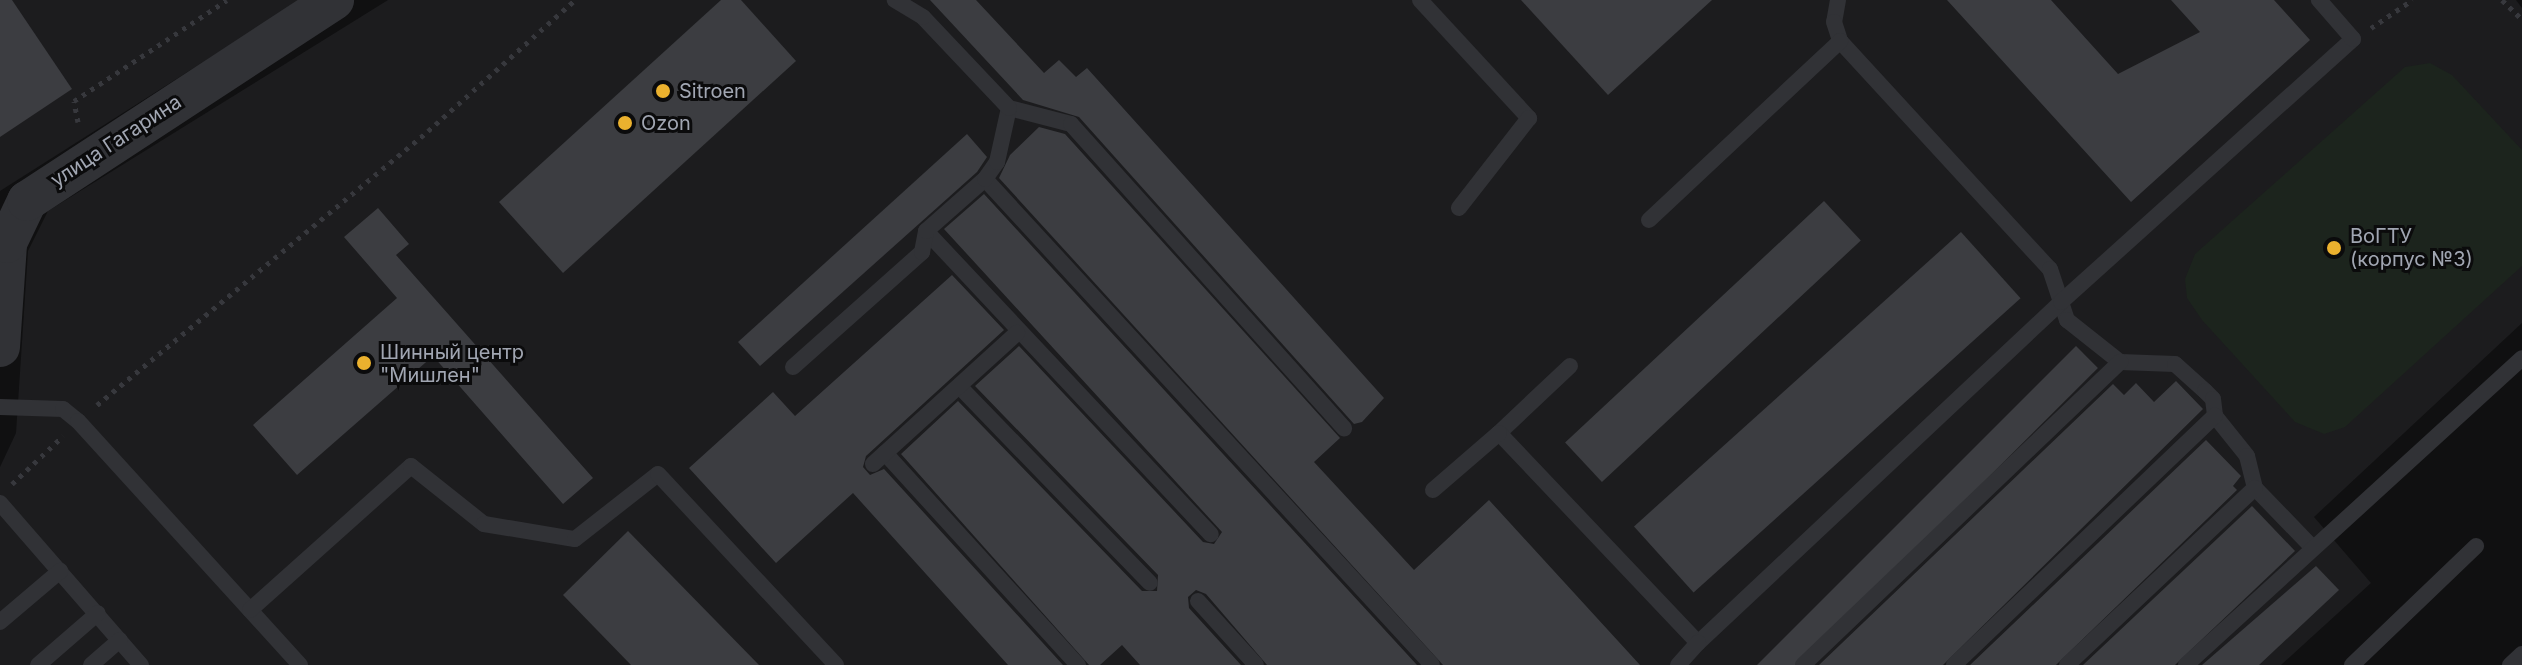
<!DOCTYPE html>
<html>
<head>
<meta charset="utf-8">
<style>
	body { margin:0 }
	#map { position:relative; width:2522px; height:665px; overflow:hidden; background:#101011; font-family:Inter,sans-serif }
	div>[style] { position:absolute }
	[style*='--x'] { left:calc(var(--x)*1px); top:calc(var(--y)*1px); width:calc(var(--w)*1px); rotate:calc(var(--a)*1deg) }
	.built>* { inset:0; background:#1c1c1e }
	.green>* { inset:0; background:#1c241d }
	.building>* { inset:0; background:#3c3d41; transform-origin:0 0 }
	.path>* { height:5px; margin-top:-2.5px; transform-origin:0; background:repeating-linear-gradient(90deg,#37383d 0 4px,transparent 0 10px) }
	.service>* { height:16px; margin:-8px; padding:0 8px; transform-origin:8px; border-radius:8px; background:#313236 }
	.tertiary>* { height:40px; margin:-20px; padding:0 20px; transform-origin:20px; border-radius:20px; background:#313236 }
	.dots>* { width:22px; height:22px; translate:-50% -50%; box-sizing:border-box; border:4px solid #0b0b0c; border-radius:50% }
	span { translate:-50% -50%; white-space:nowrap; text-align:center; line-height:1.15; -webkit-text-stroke:6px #0b0b0c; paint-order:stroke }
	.poi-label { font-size:20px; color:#a1a6b2 }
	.left { translate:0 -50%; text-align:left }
	.street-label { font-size:20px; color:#a1a6b2 }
</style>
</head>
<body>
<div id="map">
	<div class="built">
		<i style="clip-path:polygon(0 0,301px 0,0 191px)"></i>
		<i style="clip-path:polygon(388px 0,2516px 0,2522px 8px,2522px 323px,2314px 517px,2371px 583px,2281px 665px,0 665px,0 467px,16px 433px,28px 251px,48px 211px)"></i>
	</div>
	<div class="green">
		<i style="clip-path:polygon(2430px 63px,2452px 75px,2522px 150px,2522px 266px,2345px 427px,2324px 434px,2295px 422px,2202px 320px,2187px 298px,2185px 279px,2195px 254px,2405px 67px)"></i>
	</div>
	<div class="building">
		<i style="clip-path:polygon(0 0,12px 0,72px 89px,0 137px)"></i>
		<i style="clip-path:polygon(721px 0,741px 0,796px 61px,563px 273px,499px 202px)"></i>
		<i style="clip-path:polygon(930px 0,976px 0,1044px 73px,1059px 60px,1076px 77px,1087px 68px,1384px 398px,1362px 422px,1354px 424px,1079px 117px,1023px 100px)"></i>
		<i style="clip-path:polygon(1521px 0,1712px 0,1608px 95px)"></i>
		<i style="clip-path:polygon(1947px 0,2051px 0,2118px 74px,2200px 32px,2171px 0,2274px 0,2310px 40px,2131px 202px)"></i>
		<i style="clip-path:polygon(1039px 127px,1065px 134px,1340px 438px,1314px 462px,1414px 570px,1489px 500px,1640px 665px,1443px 665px,999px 178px,1010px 155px)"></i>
		<i style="clip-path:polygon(967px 134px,987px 157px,977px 172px,760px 366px,738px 342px)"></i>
		<i style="clip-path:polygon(984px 194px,1417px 665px,1267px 665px,1206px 594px,1196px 590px,1188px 597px,1189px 608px,1241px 665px,1140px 665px,1122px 645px,1100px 665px,1089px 665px,901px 454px,958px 401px,1142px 591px,1157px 591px,1158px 575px,975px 386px,1019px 346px,1203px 542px,1214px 544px,1222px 532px,944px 229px)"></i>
		<i style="left:1824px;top:201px;width:54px;height:354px;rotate:47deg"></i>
		<i style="clip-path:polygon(378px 208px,409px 244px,396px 255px,593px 478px,563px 504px,433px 356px,297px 475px,253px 425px,397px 298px,344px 237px)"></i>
		<i style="left:1961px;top:232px;width:89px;height:440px;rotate:48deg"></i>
		<i style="clip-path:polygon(952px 275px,1004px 330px,866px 456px,863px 467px,870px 475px,884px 469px,1063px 665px,1008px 665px,853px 493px,776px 563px,689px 468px,773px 392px,795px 416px)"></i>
		<i style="left:2076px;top:346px;width:31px;height:457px;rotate:45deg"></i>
		<i style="clip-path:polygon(2176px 381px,2203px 409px,1943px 665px,1819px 665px,2113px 384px,2124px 395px,2136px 383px,2154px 402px)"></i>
		<i style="clip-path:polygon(2206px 440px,2241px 476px,2233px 486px,2237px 490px,2056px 665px,1970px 665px)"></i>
		<i style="clip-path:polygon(2252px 506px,2295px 551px,2175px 665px,2083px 665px)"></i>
		<i style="clip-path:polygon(628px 531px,759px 665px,631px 665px,563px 595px)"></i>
		<i style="clip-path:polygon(2316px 566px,2339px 590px,2259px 665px,2202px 665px)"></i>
	</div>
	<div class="path">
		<i style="--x:2502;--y:0;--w:28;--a:44"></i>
		<i style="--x:2371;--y:28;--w:50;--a:-34.3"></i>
		<i style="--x:78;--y:122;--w:21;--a:-101"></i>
		<i style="--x:74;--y:101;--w:183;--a:-33.4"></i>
		<i style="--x:97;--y:405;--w:430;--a:-39.6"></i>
		<i style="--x:428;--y:131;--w:197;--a:-41.7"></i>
		<i style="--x:12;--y:484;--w:70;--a:-43.3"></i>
	</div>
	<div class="service">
		<i style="--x:1420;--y:0;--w:161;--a:47.3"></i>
		<i style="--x:1529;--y:118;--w:114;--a:127.9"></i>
		<i style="--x:1838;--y:0;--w:22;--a:100"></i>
		<i style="--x:1834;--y:22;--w:20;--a:72"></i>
		<i style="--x:1840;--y:41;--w:310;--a:47.4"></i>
		<i style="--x:2050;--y:269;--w:54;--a:71.6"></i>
		<i style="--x:2067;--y:320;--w:68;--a:38.4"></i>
		<i style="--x:2120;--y:362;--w:55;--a:2.1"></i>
		<i style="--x:2175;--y:364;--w:40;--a:42"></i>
		<i style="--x:2205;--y:391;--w:11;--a:45"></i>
		<i style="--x:2213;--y:399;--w:17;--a:83"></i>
		<i style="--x:2215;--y:416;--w:51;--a:51.3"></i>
		<i style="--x:2247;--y:456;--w:33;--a:76"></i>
		<i style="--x:2255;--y:488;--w:82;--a:46"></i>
		<i style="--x:1009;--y:108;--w:64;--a:14.5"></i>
		<i style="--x:1071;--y:124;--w:409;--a:48.1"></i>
		<i style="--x:985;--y:179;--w:660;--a:47.39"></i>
		<i style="--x:1649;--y:220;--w:262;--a:-43.1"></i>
		<i style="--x:926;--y:231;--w:416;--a:46.8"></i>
		<i style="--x:1570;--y:366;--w:98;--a:136.7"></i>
		<i style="--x:1499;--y:433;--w:289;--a:46.5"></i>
		<i style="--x:1698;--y:643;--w:498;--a:-43.2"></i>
		<i style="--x:2061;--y:302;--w:393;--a:-42"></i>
		<i style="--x:2353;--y:39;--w:52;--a:-131.1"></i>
		<i style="--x:793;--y:367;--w:173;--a:-41.7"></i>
		<i style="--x:922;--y:252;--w:21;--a:-79"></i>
		<i style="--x:926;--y:231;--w:79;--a:-41.4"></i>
		<i style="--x:985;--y:179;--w:21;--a:-55"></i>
		<i style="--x:997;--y:162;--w:55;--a:-77.5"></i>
		<i style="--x:1009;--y:108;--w:125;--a:-133.4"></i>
		<i style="--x:923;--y:17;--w:33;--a:-149"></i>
		<i style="--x:959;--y:386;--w:274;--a:45.9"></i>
		<i style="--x:0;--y:407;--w:63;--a:1.8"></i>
		<i style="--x:63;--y:409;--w:19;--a:39"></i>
		<i style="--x:78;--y:421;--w:330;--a:47.7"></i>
		<i style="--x:885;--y:453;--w:287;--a:47.7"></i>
		<i style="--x:873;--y:464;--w:195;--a:-42.3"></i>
		<i style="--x:1433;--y:490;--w:87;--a:-40.8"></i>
		<i style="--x:0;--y:503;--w:215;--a:49"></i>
		<i style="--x:1198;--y:601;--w:86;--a:47.8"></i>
		<i style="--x:250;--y:610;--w:216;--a:-41.8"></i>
		<i style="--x:411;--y:466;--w:93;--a:38.5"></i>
		<i style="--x:484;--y:524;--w:92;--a:9.4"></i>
		<i style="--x:575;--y:539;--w:105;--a:-38.1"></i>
		<i style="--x:658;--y:474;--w:261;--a:47"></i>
		<i style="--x:0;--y:622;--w:79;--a:-40.4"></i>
		<i style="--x:38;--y:665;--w:79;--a:-40.9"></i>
		<i style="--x:91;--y:665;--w:38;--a:-41"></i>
		<i style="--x:1678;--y:665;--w:30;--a:-48"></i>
		<i style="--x:1803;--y:665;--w:439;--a:-43.7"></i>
		<i style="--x:1954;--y:665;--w:361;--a:-43.7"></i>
		<i style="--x:2067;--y:665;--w:258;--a:-43.3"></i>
		<i style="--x:2186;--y:665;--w:455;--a:-42.4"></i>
		<i style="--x:2352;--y:665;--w:172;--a:-43.8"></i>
		<i style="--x:2510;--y:665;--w:16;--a:-43"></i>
	</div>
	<div class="tertiary">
		<i style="--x:0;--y:347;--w:104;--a:-86.1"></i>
		<i style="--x:7;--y:243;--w:47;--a:-64.5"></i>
		<i style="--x:27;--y:201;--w:367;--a:-33.2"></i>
	</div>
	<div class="dots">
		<i style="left:663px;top:91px;background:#ebb12e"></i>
		<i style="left:625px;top:123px;background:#ebb12e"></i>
		<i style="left:2334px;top:248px;background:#ebb12e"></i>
		<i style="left:364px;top:363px;background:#ebb12e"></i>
	</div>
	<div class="poi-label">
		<span class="left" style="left:679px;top:91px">Sitroen</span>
		<span class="left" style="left:641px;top:123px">Ozon</span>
		<span class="left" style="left:2350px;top:248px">ВоГТУ<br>(корпус №3)</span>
		<span class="left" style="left:380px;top:364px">Шинный центр<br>"Мишлен"</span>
	</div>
	<div class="street-label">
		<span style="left:116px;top:141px;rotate:-33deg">улица Гагарина</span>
	</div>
</div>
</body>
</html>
